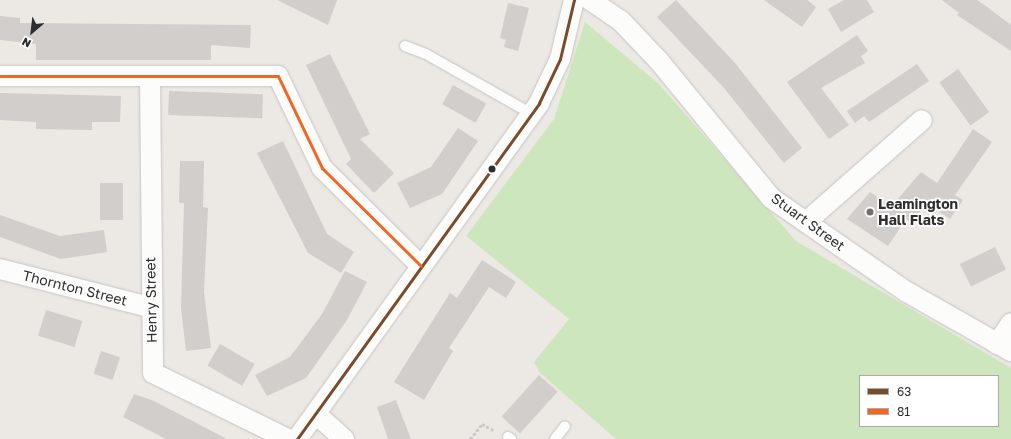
<!DOCTYPE html>
<html>
<head>
<meta charset="utf-8">
<style>
	body { margin:0 }
	#map { position:relative; width:1011px; height:439px; overflow:hidden; background:#ece8e4; font-family:"Golos Text",sans-serif }
	div>[style] { position:absolute }
	[style*='--x'] { left:calc(var(--x)*1px); top:calc(var(--y)*1px); width:calc(var(--w)*1px); rotate:calc(var(--a)*1deg) }
	.green>* { inset:0; background:#cee6be }
	.building>* { inset:0; background:#d1cecb; transform-origin:0 0 }
	.path>* { height:2.5px; margin-top:-1.25px; transform-origin:0; background:repeating-linear-gradient(90deg,#c9c9c8 0 3px,transparent 0 5px) }
	.roads { filter:drop-shadow(0 0 1px #c5c4c5) drop-shadow(0 0 1px #c5c4c5) }
	.service>* { height:10px; margin:-5px; padding:0 5px; transform-origin:5px; border-radius:5px; background:#fcfcfb }
	.minor>* { height:20px; margin:-10px; padding:0 10px; transform-origin:10px; border-radius:10px; background:#fcfcfb }
	.bus-1>* { height:3px; margin:-1.5px; padding:0 1.5px; transform-origin:1.5px; border-radius:1.5px; background:#7a4b2a }
	.bus-2>* { height:3px; margin:-1.5px; padding:0 1.5px; transform-origin:1.5px; border-radius:1.5px; background:#f26522 }
	.dots>* { width:11px; height:11px; translate:-50% -50%; box-sizing:border-box; border:2px solid #fff; border-radius:50% }
	span { translate:-50% -50%; white-space:nowrap; text-align:center; line-height:1.15; -webkit-text-stroke:3.5px #fff; paint-order:stroke }
	.poi-label { font-size:14px; color:#2e2e2e; font-weight:700 }
	.left { translate:0 -50%; text-align:left }
	.street-label { font-size:14px; color:#2e2e2e }
	.legend { position:absolute; left:859px; top:375px; width:140px; height:52px; box-sizing:border-box; background:#fff; border:1px solid #ababab; margin:0; padding:5px 7px; list-style:none; font-size:12px; color:#2e2e2e }
	.legend li { display:flex; align-items:center; gap:8px; height:20px }
	.legend b { width:20px; border:1px solid #ababab }
	.north { position:absolute; left:12px; top:12px; width:40px; height:40px; -webkit-text-stroke:3px #fff; paint-order:stroke; rotate:208deg; font-size:11px; font-weight:700; line-height:16px; text-align:center; color:#2e2e2e }
	.north::after { content:''; display:block; margin:auto; width:14px; height:18px; background:#2e2e2e; clip-path:polygon(50% 0,100% 100%,50% 72%,0 100%) }
</style>
</head>
<body>
<div id="map">
	<div class="green">
		<i style="clip-path:polygon(evenodd,585px 22px,659px 84px,796px 241px,1011px 368px,1011px 439px,616px 439px,540px 373px,534px 362px,569px 319px,466px 236px,554px 119px,585px 22px,860px 376px,998px 376px,998px 426px,860px 426px,860px 376px)"></i>
	</div>
	<div class="building">
		<i style="clip-path:polygon(277px 0,337px 0,328px 25px)"></i>
		<i style="clip-path:polygon(676px 0,735px 63px,802px 148px,784px 163px,724px 88px,657px 17px)"></i>
		<i style="clip-path:polygon(764px 0,807px 0,816px 7px,802px 27px)"></i>
		<i style="clip-path:polygon(844px 0,867px 0,874px 12px,841px 32px,828px 9px)"></i>
		<i style="clip-path:polygon(942px 0,977px 0,987px 7px,1011px 25px,1011px 51px,957px 15px,959px 13px)"></i>
		<i style="clip-path:polygon(508px 3px,529px 8px,518px 51px,504px 47px,506px 40px,500px 38px)"></i>
		<i style="clip-path:polygon(0 16px,20px 18px,20px 23px,251px 25px,250px 48px,211px 45px,211px 60px,36px 60px,36px 44px,0 40px)"></i>
		<i style="clip-path:polygon(857px 35px,868px 51px,861px 56px,865px 63px,821px 88px,849px 125px,829px 139px,787px 82px)"></i>
		<i style="clip-path:polygon(330px 54px,370px 134px,360px 139px,394px 173px,374px 193px,346px 164px,351px 159px,306px 65px)"></i>
		<i style="clip-path:polygon(917px 64px,929px 81px,869px 122px,864px 116px,855px 123px,847px 111px)"></i>
		<i style="left:958px;top:69px;width:53px;height:23px;rotate:54deg"></i>
		<i style="left:453px;top:85px;width:38px;height:22px;rotate:29deg"></i>
		<i style="left:169px;top:91px;width:94px;height:24px;rotate:2deg"></i>
		<i style="clip-path:polygon(0 93px,121px 96px,120px 122px,92px 122px,92px 130px,36px 129px,36px 122px,0 120px)"></i>
		<i style="clip-path:polygon(458px 128px,478px 141px,442px 194px,410px 208px,397px 183px,431px 167px)"></i>
		<i style="clip-path:polygon(973px 129px,992px 142px,955px 195px,963px 200px,950px 219px,926px 203px,912px 223px,906px 219px,888px 246px,847px 219px,870px 192px,891px 207px,921px 172px,937px 183px)"></i>
		<i style="clip-path:polygon(283px 141px,327px 234px,354px 252px,341px 273px,308px 253px,257px 153px)"></i>
		<i style="clip-path:polygon(180px 161px,204px 161px,203px 207px,208px 208px,204px 292px,211px 348px,186px 351px,181px 308px,184px 203px,179px 203px)"></i>
		<i style="left:100px;top:183px;width:23px;height:37px"></i>
		<i style="clip-path:polygon(0 215px,60px 236px,104px 230px,107px 252px,61px 259px,0 237px)"></i>
		<i style="left:995px;top:247px;width:25px;height:39px;rotate:64deg"></i>
		<i style="clip-path:polygon(482px 260px,516px 282px,506px 298px,489px 287px,449px 348px,453px 351px,424px 400px,394px 382px,450px 293px,457px 298px)"></i>
		<i style="clip-path:polygon(345px 271px,367px 282px,347px 320px,306px 378px,267px 396px,255px 375px,290px 357px,322px 314px)"></i>
		<i style="left:46px;top:310px;width:38px;height:27px;rotate:17deg"></i>
		<i style="left:220px;top:344px;width:40px;height:25px;rotate:30deg"></i>
		<i style="left:101px;top:351px;width:20px;height:24px;rotate:18deg"></i>
		<i style="left:539px;top:375px;width:25px;height:56px;rotate:42deg"></i>
		<i style="clip-path:polygon(134px 394px,154px 401px,227px 439px,166px 439px,123px 417px)"></i>
		<i style="clip-path:polygon(396px 400px,402px 416px,411px 439px,388px 439px,377px 407px)"></i>
	</div>
	<div class="path">
		<i style="--x:470;--y:439;--w:19;--a:-51"></i>
		<i style="--x:482;--y:424;--w:15;--a:28"></i>
	</div>
	<div class="roads">
		<div class="service">
			<i style="--x:405;--y:46;--w:22;--a:21"></i>
			<i style="--x:426;--y:54;--w:122;--a:29.5"></i>
			<i style="--x:508;--y:437;--w:4;--a:34"></i>
			<i style="--x:555;--y:439;--w:16;--a:-52"></i>
		</div>
		<div class="minor">
			<i style="--x:590;--y:0;--w:37;--a:34"></i>
			<i style="--x:621;--y:21;--w:55;--a:46.5"></i>
			<i style="--x:659;--y:61;--w:177;--a:50.7"></i>
			<i style="--x:771;--y:198;--w:165;--a:34.7"></i>
			<i style="--x:907;--y:292;--w:120;--a:29.6"></i>
			<i style="--x:0;--y:76;--w:278;--a:0"></i>
			<i style="--x:278;--y:76;--w:102;--a:64.4"></i>
			<i style="--x:322;--y:168;--w:139;--a:44.7"></i>
			<i style="--x:150;--y:77;--w:296;--a:89.4"></i>
			<i style="--x:153;--y:373;--w:150;--a:26.1"></i>
			<i style="--x:806;--y:222;--w:154;--a:-41.3"></i>
			<i style="--x:0;--y:269;--w:154;--a:14.3"></i>
			<i style="--x:997;--y:344;--w:25;--a:-56"></i>
			<i style="--x:316;--y:414;--w:38;--a:42"></i>
			<i style="--x:297;--y:439;--w:414;--a:-54.2"></i>
			<i style="--x:539;--y:103;--w:49;--a:-64.5"></i>
			<i style="--x:560;--y:59;--w:61;--a:-76.7"></i>
		</div>
	</div>
	<div class="bus-1">
		<i style="--x:297;--y:439;--w:414;--a:-54.2"></i>
		<i style="--x:539;--y:103;--w:49;--a:-64.5"></i>
		<i style="--x:560;--y:59;--w:61;--a:-76.7"></i>
	</div>
	<div class="bus-2">
		<i style="--x:0;--y:76;--w:278;--a:0"></i>
		<i style="--x:278;--y:76;--w:102;--a:64.4"></i>
		<i style="--x:322;--y:168;--w:139;--a:44.7"></i>
	</div>
	<div class="dots">
		<i style="left:492px;top:169px;background:#2e2e2e"></i>
		<i style="left:870px;top:212px;background:#706f6e"></i>
	</div>
	<div class="poi-label">
		<span class="left" style="left:878px;top:212px">Leamington<br>Hall Flats</span>
	</div>
	<div class="street-label">
		<span style="left:808px;top:222px;rotate:36deg">Stuart Street</span>
		<span style="left:75px;top:288px;rotate:14deg">Thornton Street</span>
		<span style="left:151px;top:300px;rotate:-91deg">Henry Street</span>
	</div>
	<ul class="legend">
	<li><b style="height:5px;background:#7a4b2a"></b>63</li>
	<li><b style="height:5px;background:#f26522"></b>81</li>
	</ul>
	<div class="north">N</div>
</div>
</body>
</html>
